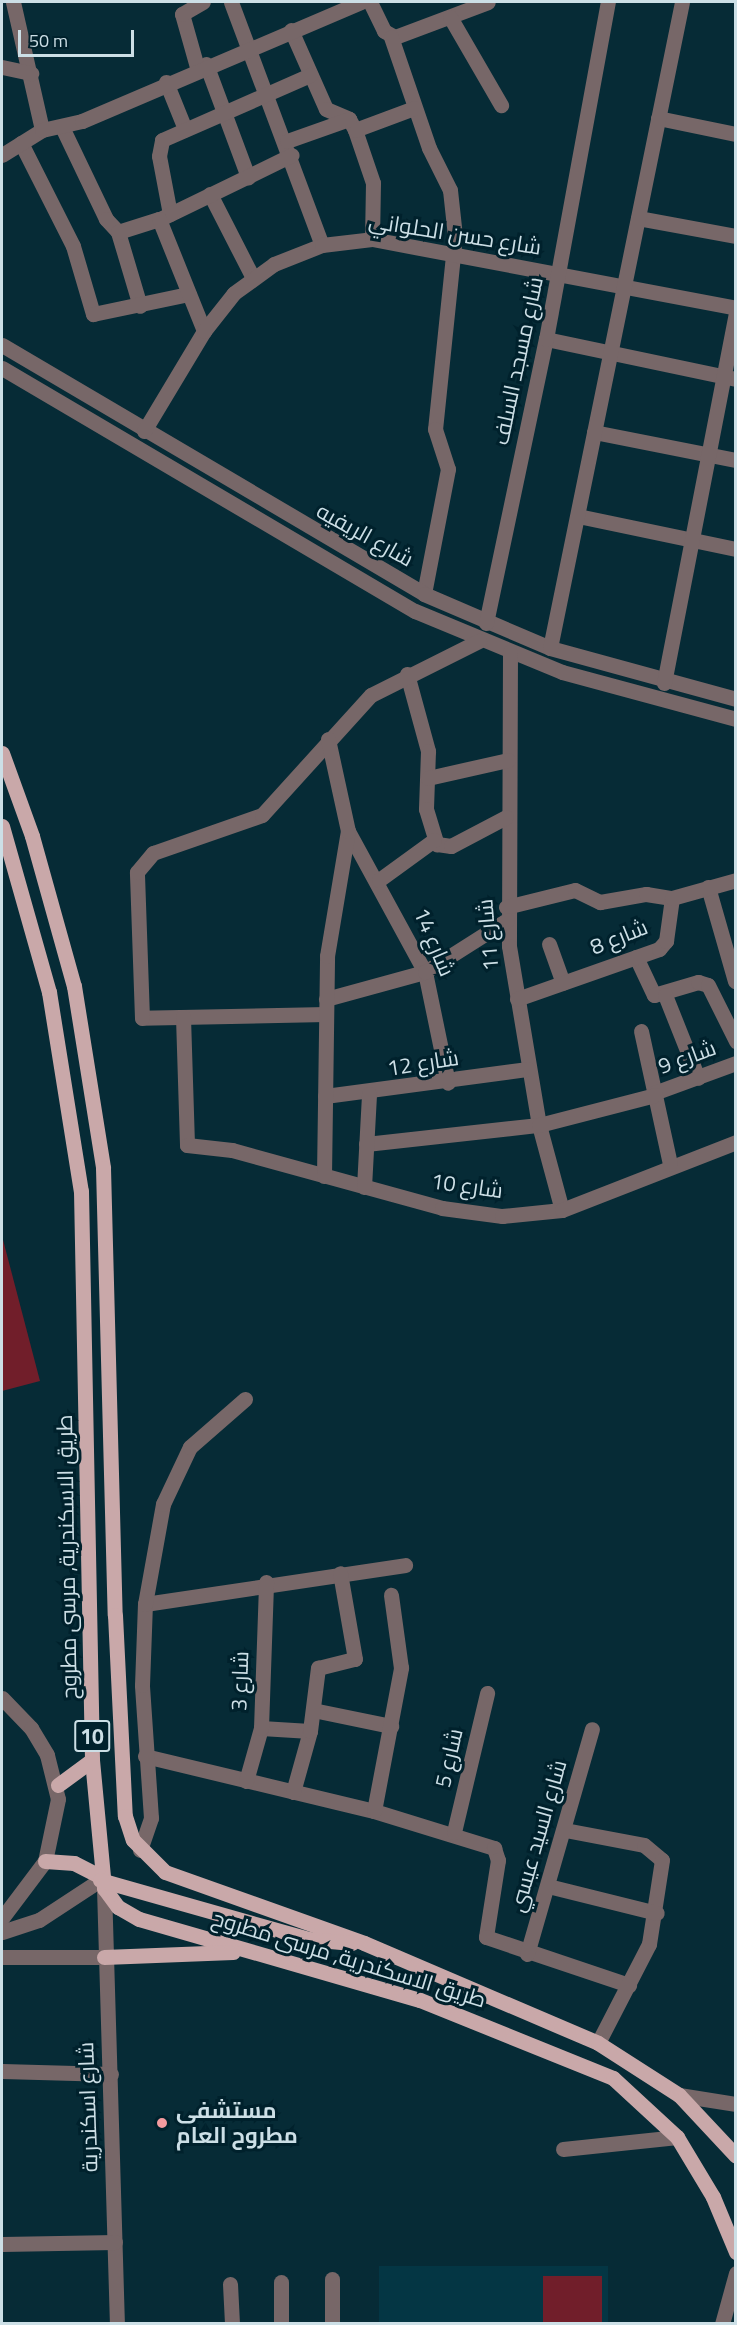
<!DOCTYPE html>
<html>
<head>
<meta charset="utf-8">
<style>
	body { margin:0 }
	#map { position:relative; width:737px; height:2325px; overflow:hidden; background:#062b36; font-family:"Titillium Web",Cairo,sans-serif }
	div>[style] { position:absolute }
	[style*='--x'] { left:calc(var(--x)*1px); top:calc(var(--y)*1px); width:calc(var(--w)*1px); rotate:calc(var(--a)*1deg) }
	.built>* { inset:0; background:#043644; transform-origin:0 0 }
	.green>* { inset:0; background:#711e2a; transform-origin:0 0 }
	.minor>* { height:15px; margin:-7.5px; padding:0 7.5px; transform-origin:7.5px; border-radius:7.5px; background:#776768 }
	.major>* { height:15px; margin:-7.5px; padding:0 7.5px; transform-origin:7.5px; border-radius:7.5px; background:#c9a8a9 }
	.dots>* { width:16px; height:16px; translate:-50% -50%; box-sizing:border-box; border:3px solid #00212c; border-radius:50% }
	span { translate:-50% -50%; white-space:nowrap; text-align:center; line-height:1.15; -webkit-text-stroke:6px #00212c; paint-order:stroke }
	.shield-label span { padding:2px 4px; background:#00212c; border:2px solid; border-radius:4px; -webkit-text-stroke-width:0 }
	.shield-label { font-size:21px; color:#ccdfe6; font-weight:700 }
	.street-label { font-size:22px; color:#ccdfe6 }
	.poi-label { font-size:22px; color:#ccdfe6; font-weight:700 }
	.left { translate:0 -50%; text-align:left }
	.frame { position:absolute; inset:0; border:3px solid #ccdfe6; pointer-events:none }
	.scale { position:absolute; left:18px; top:30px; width:116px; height:27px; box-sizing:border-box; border:3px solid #ccdfe6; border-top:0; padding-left:8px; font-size:18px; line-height:21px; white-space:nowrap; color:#ccdfe6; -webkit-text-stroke:4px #00212c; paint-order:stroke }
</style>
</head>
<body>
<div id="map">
	<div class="built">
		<i style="left:608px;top:2266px;width:57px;height:229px;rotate:90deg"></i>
	</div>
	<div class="green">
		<i style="clip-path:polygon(2px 1236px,40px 1381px,2px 1391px)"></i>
		<i style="left:543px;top:2276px;width:59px;height:47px"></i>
	</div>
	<div class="minor">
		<i style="--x:13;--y:2;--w:131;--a:77.2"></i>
		<i style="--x:231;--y:2;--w:259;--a:69.5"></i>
		<i style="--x:370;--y:2;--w:32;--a:64"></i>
		<i style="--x:384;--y:31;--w:13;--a:29"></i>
		<i style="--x:395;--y:37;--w:99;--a:-20.6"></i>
		<i style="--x:450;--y:17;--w:102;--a:59.9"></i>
		<i style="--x:291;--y:30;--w:86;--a:66.1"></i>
		<i style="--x:326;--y:109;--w:25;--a:23"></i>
		<i style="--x:349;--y:119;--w:13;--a:61"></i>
		<i style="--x:355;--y:130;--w:56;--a:71.2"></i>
		<i style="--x:373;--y:183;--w:56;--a:91"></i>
		<i style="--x:391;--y:37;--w:117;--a:71.1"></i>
		<i style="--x:429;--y:148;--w:47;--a:63.4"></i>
		<i style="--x:450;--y:190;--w:46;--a:83.8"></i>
		<i style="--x:455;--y:236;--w:194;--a:95.9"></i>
		<i style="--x:435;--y:429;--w:42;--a:72"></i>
		<i style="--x:448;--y:469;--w:127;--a:100.9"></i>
		<i style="--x:206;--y:64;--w:121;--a:69.6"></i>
		<i style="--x:2;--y:67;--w:30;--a:12"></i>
		<i style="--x:197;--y:67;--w:55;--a:-105.8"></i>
		<i style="--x:182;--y:14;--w:24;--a:-30"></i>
		<i style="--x:166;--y:82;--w:51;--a:68"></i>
		<i style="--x:658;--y:118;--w:80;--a:11.6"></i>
		<i style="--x:62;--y:127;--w:102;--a:64.4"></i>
		<i style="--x:106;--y:219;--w:18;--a:47"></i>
		<i style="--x:118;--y:232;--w:77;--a:73.4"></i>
		<i style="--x:355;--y:130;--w:63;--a:-20.4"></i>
		<i style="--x:287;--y:141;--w:66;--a:-19.5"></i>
		<i style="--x:21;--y:143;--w:115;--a:63.2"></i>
		<i style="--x:73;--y:246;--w:71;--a:73.6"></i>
		<i style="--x:93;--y:314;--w:98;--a:-11.8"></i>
		<i style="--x:2;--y:155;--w:47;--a:-32"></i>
		<i style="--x:42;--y:130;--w:41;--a:-12.7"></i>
		<i style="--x:82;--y:121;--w:303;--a:-23.1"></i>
		<i style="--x:210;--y:194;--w:94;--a:62.9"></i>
		<i style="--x:170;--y:214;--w:59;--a:-100.7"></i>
		<i style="--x:159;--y:156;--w:16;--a:-79"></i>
		<i style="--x:162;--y:140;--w:162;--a:-23.7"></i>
		<i style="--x:162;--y:218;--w:144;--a:-25.9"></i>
		<i style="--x:638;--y:218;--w:100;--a:10.4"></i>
		<i style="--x:118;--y:232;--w:43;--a:-17.6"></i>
		<i style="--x:159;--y:219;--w:121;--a:68.1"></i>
		<i style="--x:546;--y:339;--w:194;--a:11.9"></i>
		<i style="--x:2;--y:345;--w:490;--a:30.5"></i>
		<i style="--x:424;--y:594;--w:137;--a:23.2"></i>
		<i style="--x:550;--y:648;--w:193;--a:15.3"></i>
		<i style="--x:2;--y:368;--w:479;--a:30.5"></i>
		<i style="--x:415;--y:611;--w:159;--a:22.5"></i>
		<i style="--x:562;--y:672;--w:180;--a:15.1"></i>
		<i style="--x:144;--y:431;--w:117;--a:-59"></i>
		<i style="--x:204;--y:331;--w:48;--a:-51.7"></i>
		<i style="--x:234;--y:293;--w:49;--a:-35.9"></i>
		<i style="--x:274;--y:264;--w:52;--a:-21.6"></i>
		<i style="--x:322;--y:245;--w:50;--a:-6.8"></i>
		<i style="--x:372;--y:239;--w:370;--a:10.7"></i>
		<i style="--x:594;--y:432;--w:145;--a:11.2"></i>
		<i style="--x:578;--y:516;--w:161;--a:11.8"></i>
		<i style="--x:486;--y:623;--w:290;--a:-78.1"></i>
		<i style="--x:546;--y:339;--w:343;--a:-79.6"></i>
		<i style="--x:550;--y:648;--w:659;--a:-78.45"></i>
		<i style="--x:510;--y:652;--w:294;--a:90.2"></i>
		<i style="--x:509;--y:946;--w:181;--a:80.5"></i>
		<i style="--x:539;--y:1125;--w:88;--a:74.9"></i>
		<i style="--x:407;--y:674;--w:80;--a:74.7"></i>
		<i style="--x:428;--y:751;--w:58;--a:92"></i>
		<i style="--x:426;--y:809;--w:37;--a:73"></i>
		<i style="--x:437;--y:844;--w:14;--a:8"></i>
		<i style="--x:451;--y:846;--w:62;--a:-27.8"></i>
		<i style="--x:664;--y:683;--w:376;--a:-79"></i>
		<i style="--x:428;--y:778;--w:82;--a:-12.7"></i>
		<i style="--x:348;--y:831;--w:161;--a:61.4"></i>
		<i style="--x:425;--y:972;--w:113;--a:78.3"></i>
		<i style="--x:379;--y:880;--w:68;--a:-36"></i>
		<i style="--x:708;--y:887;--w:98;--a:74"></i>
		<i style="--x:506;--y:907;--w:71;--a:-13.8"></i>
		<i style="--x:575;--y:890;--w:28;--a:26"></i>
		<i style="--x:600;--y:902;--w:47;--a:-9.9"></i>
		<i style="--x:646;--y:894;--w:26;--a:9"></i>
		<i style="--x:549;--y:944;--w:41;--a:70.3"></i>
		<i style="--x:636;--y:957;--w:42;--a:64.7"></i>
		<i style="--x:654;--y:995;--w:46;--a:-16.5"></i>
		<i style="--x:698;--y:982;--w:10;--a:17"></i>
		<i style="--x:708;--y:985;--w:63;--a:63.4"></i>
		<i style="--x:665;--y:995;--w:89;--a:68.3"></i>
		<i style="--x:326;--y:999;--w:103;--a:-15.3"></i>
		<i style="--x:425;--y:972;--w:97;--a:-32.4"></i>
		<i style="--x:517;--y:999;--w:151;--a:-19.4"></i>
		<i style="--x:659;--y:949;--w:11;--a:-49"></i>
		<i style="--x:666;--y:941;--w:43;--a:-82.1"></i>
		<i style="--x:672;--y:898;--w:66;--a:-15.7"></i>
		<i style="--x:326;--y:1014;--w:184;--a:178.8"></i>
		<i style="--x:142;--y:1018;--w:146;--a:-92"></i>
		<i style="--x:137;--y:872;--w:25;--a:-50"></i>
		<i style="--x:153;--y:853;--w:115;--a:-19.2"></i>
		<i style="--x:262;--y:815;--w:162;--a:-47.8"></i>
		<i style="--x:371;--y:695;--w:121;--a:-26.6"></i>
		<i style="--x:183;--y:1017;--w:128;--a:88.2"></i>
		<i style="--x:187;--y:1145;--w:45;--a:6.3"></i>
		<i style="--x:232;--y:1150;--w:218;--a:15.4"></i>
		<i style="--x:442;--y:1208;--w:61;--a:7.6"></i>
		<i style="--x:502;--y:1216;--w:60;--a:-5.7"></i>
		<i style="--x:562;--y:1210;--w:187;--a:-21.3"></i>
		<i style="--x:641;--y:1031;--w:136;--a:77.7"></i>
		<i style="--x:654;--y:1093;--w:87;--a:-20.1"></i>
		<i style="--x:325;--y:1096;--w:205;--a:-7.6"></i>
		<i style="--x:366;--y:1144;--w:174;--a:-6.3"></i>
		<i style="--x:539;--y:1125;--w:120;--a:-14.5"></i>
		<i style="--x:324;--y:1176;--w:220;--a:-89.2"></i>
		<i style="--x:327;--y:956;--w:127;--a:-80.5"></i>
		<i style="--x:348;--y:831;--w:94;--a:-102.3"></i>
		<i style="--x:364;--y:1187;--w:93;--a:-86.9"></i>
		<i style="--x:145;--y:1604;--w:263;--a:-8.5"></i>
		<i style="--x:2;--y:1698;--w:42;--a:46"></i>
		<i style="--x:31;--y:1728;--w:31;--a:59"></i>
		<i style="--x:47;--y:1755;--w:45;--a:76"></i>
		<i style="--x:58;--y:1799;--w:63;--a:101.8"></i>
		<i style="--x:45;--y:1861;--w:71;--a:127"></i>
		<i style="--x:313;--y:1710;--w:80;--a:11.6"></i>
		<i style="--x:261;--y:1728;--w:49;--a:3.5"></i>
		<i style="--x:145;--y:1756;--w:236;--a:13.5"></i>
		<i style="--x:374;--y:1811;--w:126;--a:17.1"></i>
		<i style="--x:494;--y:1848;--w:13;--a:72"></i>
		<i style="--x:498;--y:1860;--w:78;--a:98.9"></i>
		<i style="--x:486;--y:1937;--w:151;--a:18.6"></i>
		<i style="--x:246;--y:1781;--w:55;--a:-74.2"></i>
		<i style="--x:261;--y:1728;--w:146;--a:-88"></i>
		<i style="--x:293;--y:1792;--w:63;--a:-74.4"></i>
		<i style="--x:310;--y:1731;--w:64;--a:-82.8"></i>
		<i style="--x:318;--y:1668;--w:38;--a:-14"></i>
		<i style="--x:355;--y:1659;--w:87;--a:-99.9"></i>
		<i style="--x:374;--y:1811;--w:146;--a:-79.3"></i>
		<i style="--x:401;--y:1668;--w:74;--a:-97.8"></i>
		<i style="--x:565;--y:1830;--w:80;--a:10.8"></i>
		<i style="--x:644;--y:1845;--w:23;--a:40"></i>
		<i style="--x:662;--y:1860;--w:85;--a:98.8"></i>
		<i style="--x:649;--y:1944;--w:111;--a:117.3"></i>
		<i style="--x:454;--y:1832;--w:143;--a:-76.6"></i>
		<i style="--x:140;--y:1850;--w:34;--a:-71"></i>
		<i style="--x:151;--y:1818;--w:133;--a:-93.9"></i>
		<i style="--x:142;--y:1685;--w:81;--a:-87.9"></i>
		<i style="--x:145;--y:1604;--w:102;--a:-79.8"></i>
		<i style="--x:163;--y:1504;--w:63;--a:-64.7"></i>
		<i style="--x:190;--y:1447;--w:73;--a:-41.1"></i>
		<i style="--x:548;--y:1886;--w:112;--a:13.9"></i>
		<i style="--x:104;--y:1888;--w:436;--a:88.3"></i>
		<i style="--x:2;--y:1932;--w:39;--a:-18"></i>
		<i style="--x:39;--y:1920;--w:73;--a:-33.3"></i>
		<i style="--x:527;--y:1954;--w:234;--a:-73.9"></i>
		<i style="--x:2;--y:1957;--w:102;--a:0"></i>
		<i style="--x:2;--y:2071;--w:109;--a:1.6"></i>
		<i style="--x:679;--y:2095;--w:58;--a:9"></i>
		<i style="--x:563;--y:2149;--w:115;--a:-6"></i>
		<i style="--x:2;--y:2244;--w:113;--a:-1"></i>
		<i style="--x:332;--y:2279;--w:45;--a:90"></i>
		<i style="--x:281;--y:2282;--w:42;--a:90"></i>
		<i style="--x:230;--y:2284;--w:40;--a:87.1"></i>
		<i style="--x:722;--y:2324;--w:53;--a:-74.6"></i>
	</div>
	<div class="major">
		<i style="--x:2;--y:753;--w:88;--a:70.1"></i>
		<i style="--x:32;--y:836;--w:156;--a:74.4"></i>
		<i style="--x:74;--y:986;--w:184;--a:80.9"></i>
		<i style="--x:103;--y:1168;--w:447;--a:88.5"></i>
		<i style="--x:115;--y:1615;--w:201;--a:87.2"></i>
		<i style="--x:125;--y:1816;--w:25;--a:72"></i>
		<i style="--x:133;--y:1840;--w:45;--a:45"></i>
		<i style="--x:165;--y:1872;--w:211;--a:19.6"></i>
		<i style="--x:364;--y:1943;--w:254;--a:23.1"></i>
		<i style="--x:598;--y:2043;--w:96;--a:32.7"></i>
		<i style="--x:679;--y:2095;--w:83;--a:46.9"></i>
		<i style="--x:2;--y:826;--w:173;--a:74.2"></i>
		<i style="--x:49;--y:992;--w:202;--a:80.9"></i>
		<i style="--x:81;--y:1191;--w:569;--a:88.89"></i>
		<i style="--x:92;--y:1760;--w:129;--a:84.6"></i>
		<i style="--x:104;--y:1888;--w:24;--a:54"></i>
		<i style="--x:118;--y:1907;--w:24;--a:30"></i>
		<i style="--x:139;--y:1919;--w:292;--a:16.1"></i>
		<i style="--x:420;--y:2000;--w:208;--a:22"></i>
		<i style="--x:613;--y:2078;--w:87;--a:42.7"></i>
		<i style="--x:677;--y:2137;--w:70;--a:59"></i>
		<i style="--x:713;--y:2197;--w:60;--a:67.3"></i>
		<i style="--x:58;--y:1785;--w:42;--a:-36.3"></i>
		<i style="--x:45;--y:1861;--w:29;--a:4"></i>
		<i style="--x:74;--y:1863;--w:28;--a:27"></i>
		<i style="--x:100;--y:1880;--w:216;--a:15.8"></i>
		<i style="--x:308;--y:1939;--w:44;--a:5.2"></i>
		<i style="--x:104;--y:1957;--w:129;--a:-2.2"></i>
	</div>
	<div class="dots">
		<i style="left:162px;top:2123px;background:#f49b9f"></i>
	</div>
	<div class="shield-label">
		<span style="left:92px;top:1736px">10</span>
	</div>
	<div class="street-label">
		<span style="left:455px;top:234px;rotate:9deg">شارع حسن الحلواني</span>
		<span style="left:518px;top:361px;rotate:-78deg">شارع مسجد السلف</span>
		<span style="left:365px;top:535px;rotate:29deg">شارع الريفيه</span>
		<span style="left:488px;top:935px;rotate:-95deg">شارع 11</span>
		<span style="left:619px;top:937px;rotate:-22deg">شارع 8</span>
		<span style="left:434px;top:942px;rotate:67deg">شارع 14</span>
		<span style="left:687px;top:1057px;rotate:-20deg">شارع 9</span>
		<span style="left:423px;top:1063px;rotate:-9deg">شارع 12</span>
		<span style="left:467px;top:1186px;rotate:8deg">شارع 10</span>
		<span style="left:67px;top:1557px;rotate:-91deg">طريق الاسكندرية, مرسى مطروح</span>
		<span style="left:240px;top:1681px;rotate:-88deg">شارع 3</span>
		<span style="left:449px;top:1758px;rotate:-77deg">شارع 5</span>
		<span style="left:538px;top:1836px;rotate:-74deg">شارع السيد عيسي</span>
		<span style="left:349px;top:1959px;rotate:17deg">طريق الاسكندرية, مرسى مطروح</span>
		<span style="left:88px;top:2107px;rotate:-92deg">شارع اسكندرية</span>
	</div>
	<div class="poi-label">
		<span class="left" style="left:176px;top:2123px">مستشفى<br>مطروح العام</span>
	</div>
	<div class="frame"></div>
	<div class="scale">50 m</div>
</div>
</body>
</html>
